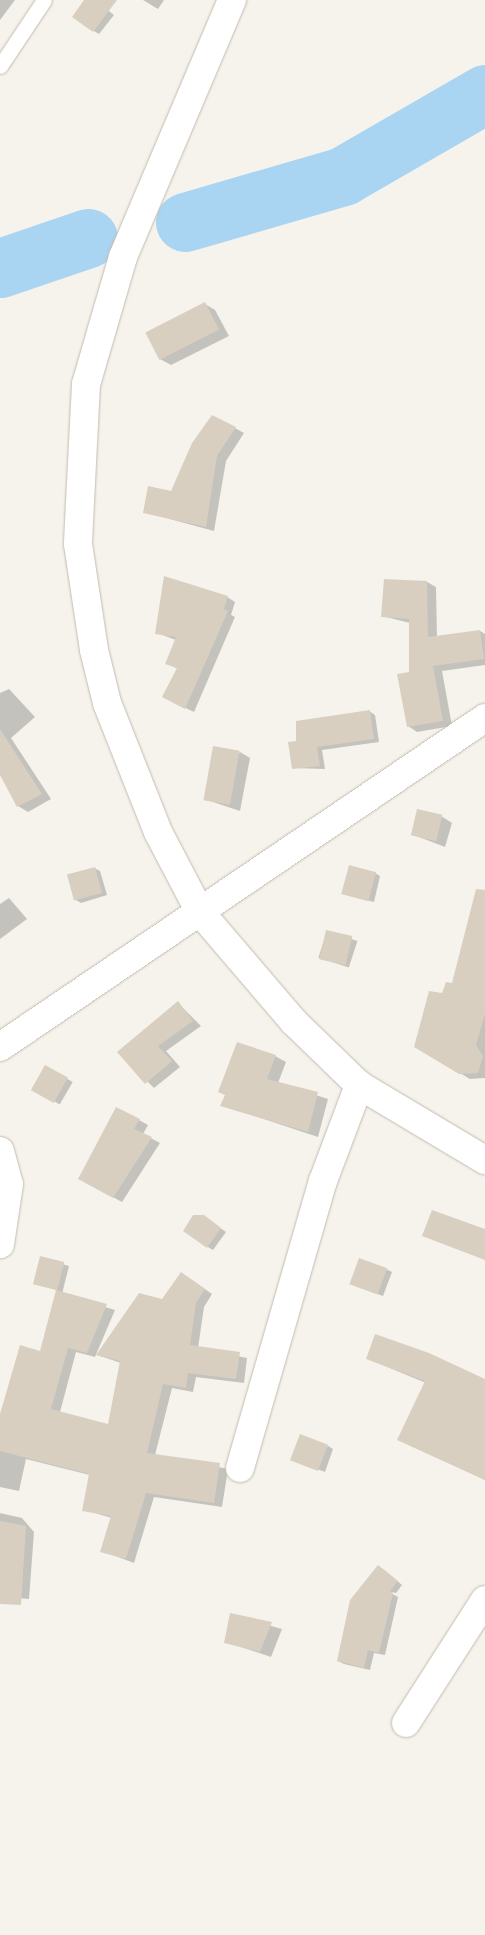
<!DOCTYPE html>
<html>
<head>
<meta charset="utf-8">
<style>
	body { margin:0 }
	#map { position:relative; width:485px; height:1935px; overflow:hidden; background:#f6f3ec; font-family:Overpass,sans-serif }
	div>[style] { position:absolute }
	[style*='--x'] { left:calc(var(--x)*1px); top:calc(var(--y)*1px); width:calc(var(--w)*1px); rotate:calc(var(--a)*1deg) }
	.shadow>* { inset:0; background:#0003; transform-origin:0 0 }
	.river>* { height:59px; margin:-29.5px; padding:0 29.5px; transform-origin:29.5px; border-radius:29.5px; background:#a9d4f2 }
	.building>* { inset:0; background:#d8cfc1; transform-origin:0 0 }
	.roads { filter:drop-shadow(0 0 1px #c2bbae) drop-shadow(0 0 1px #c2bbae) }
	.lane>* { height:15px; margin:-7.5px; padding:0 7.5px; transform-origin:7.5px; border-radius:7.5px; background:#fff }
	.street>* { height:28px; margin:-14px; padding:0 14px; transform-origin:14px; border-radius:14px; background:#fff }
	span { translate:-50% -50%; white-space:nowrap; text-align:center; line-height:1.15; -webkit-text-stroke:4px #fff; paint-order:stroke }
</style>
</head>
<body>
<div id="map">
	<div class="shadow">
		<i style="clip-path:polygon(0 0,15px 0,0 20px)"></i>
		<i style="clip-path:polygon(86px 0,94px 0,114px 15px,99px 34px,94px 31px)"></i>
		<i style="clip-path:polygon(143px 0,164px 0,158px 9px)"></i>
		<i style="clip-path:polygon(205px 304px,215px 310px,229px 336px,171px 365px,160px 359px)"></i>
		<i style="clip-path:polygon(213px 416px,244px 433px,226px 461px,214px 531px,144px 512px,172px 493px)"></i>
		<i style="clip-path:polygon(427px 582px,436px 587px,437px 637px,480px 631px,485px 634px,485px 665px,442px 671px,452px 726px,417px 732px,408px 726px,410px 623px,382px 616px)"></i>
		<i style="clip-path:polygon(227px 597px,235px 602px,231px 615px,235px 617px,194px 712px,171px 701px,178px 669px,167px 663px,176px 640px,157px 633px)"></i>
		<i style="clip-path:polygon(9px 689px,35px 717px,11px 738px,51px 799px,28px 812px,18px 806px,0 772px,0 693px)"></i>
		<i style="clip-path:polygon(369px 711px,375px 715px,379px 742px,322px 750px,325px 769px,293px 768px,297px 742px)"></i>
		<i style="clip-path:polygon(240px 752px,250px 758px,240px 811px,204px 799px)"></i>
		<i style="clip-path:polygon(441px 816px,452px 823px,445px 847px,411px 834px)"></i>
		<i style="clip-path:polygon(94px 868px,100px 871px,107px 895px,81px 903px,76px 900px)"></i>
		<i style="clip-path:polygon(375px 873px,380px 876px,374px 902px,343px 894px)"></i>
		<i style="clip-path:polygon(485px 893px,485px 1078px,470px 1079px,416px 1047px,453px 984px)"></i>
		<i style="clip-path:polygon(9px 898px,27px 919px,0 939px,0 904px)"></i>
		<i style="left:327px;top:931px;width:32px;height:28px;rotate:18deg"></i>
		<i style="clip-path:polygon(178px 1003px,201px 1026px,166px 1051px,180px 1067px,154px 1088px,118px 1052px)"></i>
		<i style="clip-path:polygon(275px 1056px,286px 1062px,278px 1083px,328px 1099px,318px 1137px,222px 1105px)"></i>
		<i style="left:45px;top:1066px;width:32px;height:26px;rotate:30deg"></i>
		<i style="clip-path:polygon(139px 1120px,148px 1125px,143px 1134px,160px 1143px,122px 1202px,79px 1179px)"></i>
		<i style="clip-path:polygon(209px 1220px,226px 1232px,213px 1250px,208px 1247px)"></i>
		<i style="clip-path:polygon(41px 1258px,69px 1266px,62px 1294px,115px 1310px,95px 1357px,76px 1352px,60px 1412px,109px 1425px,121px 1363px,97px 1355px,189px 1278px,212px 1294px,204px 1307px,198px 1348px,247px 1358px,244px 1383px,196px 1377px,193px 1392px,172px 1388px,155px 1455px,228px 1469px,222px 1507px,154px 1497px,134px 1563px,102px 1551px,112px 1518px,84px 1510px,90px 1475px,26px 1459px,19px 1491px,0 1487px,0 1428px,41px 1352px,57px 1290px,35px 1283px)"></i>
		<i style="clip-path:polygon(386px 1269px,392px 1272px,383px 1296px,356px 1286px)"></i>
		<i style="clip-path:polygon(368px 1359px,485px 1381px,485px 1480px,399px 1440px,426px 1383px)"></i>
		<i style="clip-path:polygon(328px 1446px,333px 1449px,325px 1472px,298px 1462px)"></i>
		<i style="clip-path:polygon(0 1513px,22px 1518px,34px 1532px,29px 1599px,0 1597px)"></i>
		<i style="clip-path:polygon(383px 1569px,402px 1585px,396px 1593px,387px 1591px,398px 1597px,385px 1655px,374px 1653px,370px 1670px,344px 1664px,338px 1661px)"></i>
		<i style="clip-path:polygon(231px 1615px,282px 1629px,271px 1657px,226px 1642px)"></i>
	</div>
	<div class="river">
		<i style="--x:185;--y:222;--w:165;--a:-16.2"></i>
		<i style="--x:343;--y:176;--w:164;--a:-30"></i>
		<i style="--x:0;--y:268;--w:93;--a:-18.8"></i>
	</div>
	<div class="building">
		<i style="clip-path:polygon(84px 0,117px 0,93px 32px,72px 17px)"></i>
		<i style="left:205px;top:302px;width:31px;height:67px;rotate:63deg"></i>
		<i style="clip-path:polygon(212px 415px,236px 427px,217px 456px,206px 527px,143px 513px,148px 486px,171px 491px,192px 443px)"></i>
		<i style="clip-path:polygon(164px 576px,228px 596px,224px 609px,228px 611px,185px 709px,162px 697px,177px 668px,165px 664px,176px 637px,155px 634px)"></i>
		<i style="clip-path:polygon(384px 579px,427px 581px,428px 637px,480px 630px,484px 659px,433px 666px,443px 721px,407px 727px,397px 674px,409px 672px,409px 619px,381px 617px)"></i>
		<i style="clip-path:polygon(370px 710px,374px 739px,317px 747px,320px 766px,292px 769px,288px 742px,296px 741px,296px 721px)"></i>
		<i style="clip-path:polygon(0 729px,42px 794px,17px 807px,0 775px)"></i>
		<i style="left:213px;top:746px;width:27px;height:55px;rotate:10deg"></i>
		<i style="left:417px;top:809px;width:26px;height:27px;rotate:13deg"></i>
		<i style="left:349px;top:865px;width:28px;height:30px;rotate:15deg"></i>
		<i style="left:95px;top:867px;width:27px;height:29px;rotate:75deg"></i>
		<i style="clip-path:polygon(476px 889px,485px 890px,485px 1014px,476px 1045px,483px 1056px,478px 1073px,459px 1074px,414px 1047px,429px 991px,442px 993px,446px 982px,452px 983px)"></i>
		<i style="left:326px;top:930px;width:27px;height:30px;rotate:13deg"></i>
		<i style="clip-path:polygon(178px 1001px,193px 1021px,158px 1046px,172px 1061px,145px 1084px,117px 1052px)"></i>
		<i style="clip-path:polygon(237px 1042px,276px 1055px,267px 1079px,318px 1092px,308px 1132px,220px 1106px,225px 1095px,218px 1092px)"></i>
		<i style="left:45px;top:1065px;width:26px;height:29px;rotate:29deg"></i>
		<i style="clip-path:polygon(116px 1107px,140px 1119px,134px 1129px,152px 1137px,113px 1198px,78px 1179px)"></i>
		<i style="clip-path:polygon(432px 1210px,485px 1229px,485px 1260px,422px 1236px)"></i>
		<i style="clip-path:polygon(193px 1215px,204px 1215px,221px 1228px,207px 1248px,183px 1231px)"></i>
		<i style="left:40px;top:1256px;width:25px;height:29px;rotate:14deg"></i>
		<i style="left:359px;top:1258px;width:30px;height:28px;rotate:20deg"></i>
		<i style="clip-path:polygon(181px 1272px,205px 1289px,196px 1303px,190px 1345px,240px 1352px,236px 1379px,188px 1373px,186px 1388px,163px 1384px,147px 1453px,220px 1463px,214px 1503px,146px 1493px,126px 1559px,100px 1552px,111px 1516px,82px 1511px,89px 1474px,0 1451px,0 1414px,20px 1345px,40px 1351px,56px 1290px,107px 1304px,87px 1353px,68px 1348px,51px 1409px,108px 1424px,120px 1361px,96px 1355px,139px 1293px,162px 1299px)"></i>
		<i style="clip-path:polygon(375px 1334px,429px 1353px,485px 1379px,485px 1480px,397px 1440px,425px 1381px,366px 1359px)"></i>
		<i style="left:300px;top:1434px;width:30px;height:28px;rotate:21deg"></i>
		<i style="clip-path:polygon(0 1521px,26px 1526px,21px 1605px,0 1604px)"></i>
		<i style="clip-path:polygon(378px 1565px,398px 1581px,390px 1591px,393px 1593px,379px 1653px,368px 1650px,364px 1668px,337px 1661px,350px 1600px)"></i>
		<i style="clip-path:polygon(230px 1613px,272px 1622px,260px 1652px,224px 1643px)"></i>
	</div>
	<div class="roads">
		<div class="lane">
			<i style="--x:0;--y:66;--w:79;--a:-56.3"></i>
		</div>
		<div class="street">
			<i style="--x:232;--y:0;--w:279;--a:113"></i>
			<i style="--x:123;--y:257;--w:132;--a:106.2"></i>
			<i style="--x:86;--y:384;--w:160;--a:92.9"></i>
			<i style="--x:78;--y:544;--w:107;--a:81.4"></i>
			<i style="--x:94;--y:650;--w:55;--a:76.2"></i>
			<i style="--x:107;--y:703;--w:139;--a:68.4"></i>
			<i style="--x:158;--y:832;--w:90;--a:62.3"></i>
			<i style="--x:200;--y:912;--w:145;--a:49.5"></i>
			<i style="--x:294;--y:1022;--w:91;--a:44.1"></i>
			<i style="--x:359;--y:1085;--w:147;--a:30.8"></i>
			<i style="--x:0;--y:1047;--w:586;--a:-34.15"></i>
			<i style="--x:0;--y:1151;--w:34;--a:75"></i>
			<i style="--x:9;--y:1184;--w:61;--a:98.5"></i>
			<i style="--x:240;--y:1468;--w:299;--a:-73.9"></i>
			<i style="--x:323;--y:1181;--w:103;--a:-69.4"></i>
			<i style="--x:406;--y:1723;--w:146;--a:-57.3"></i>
		</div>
	</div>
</div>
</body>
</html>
